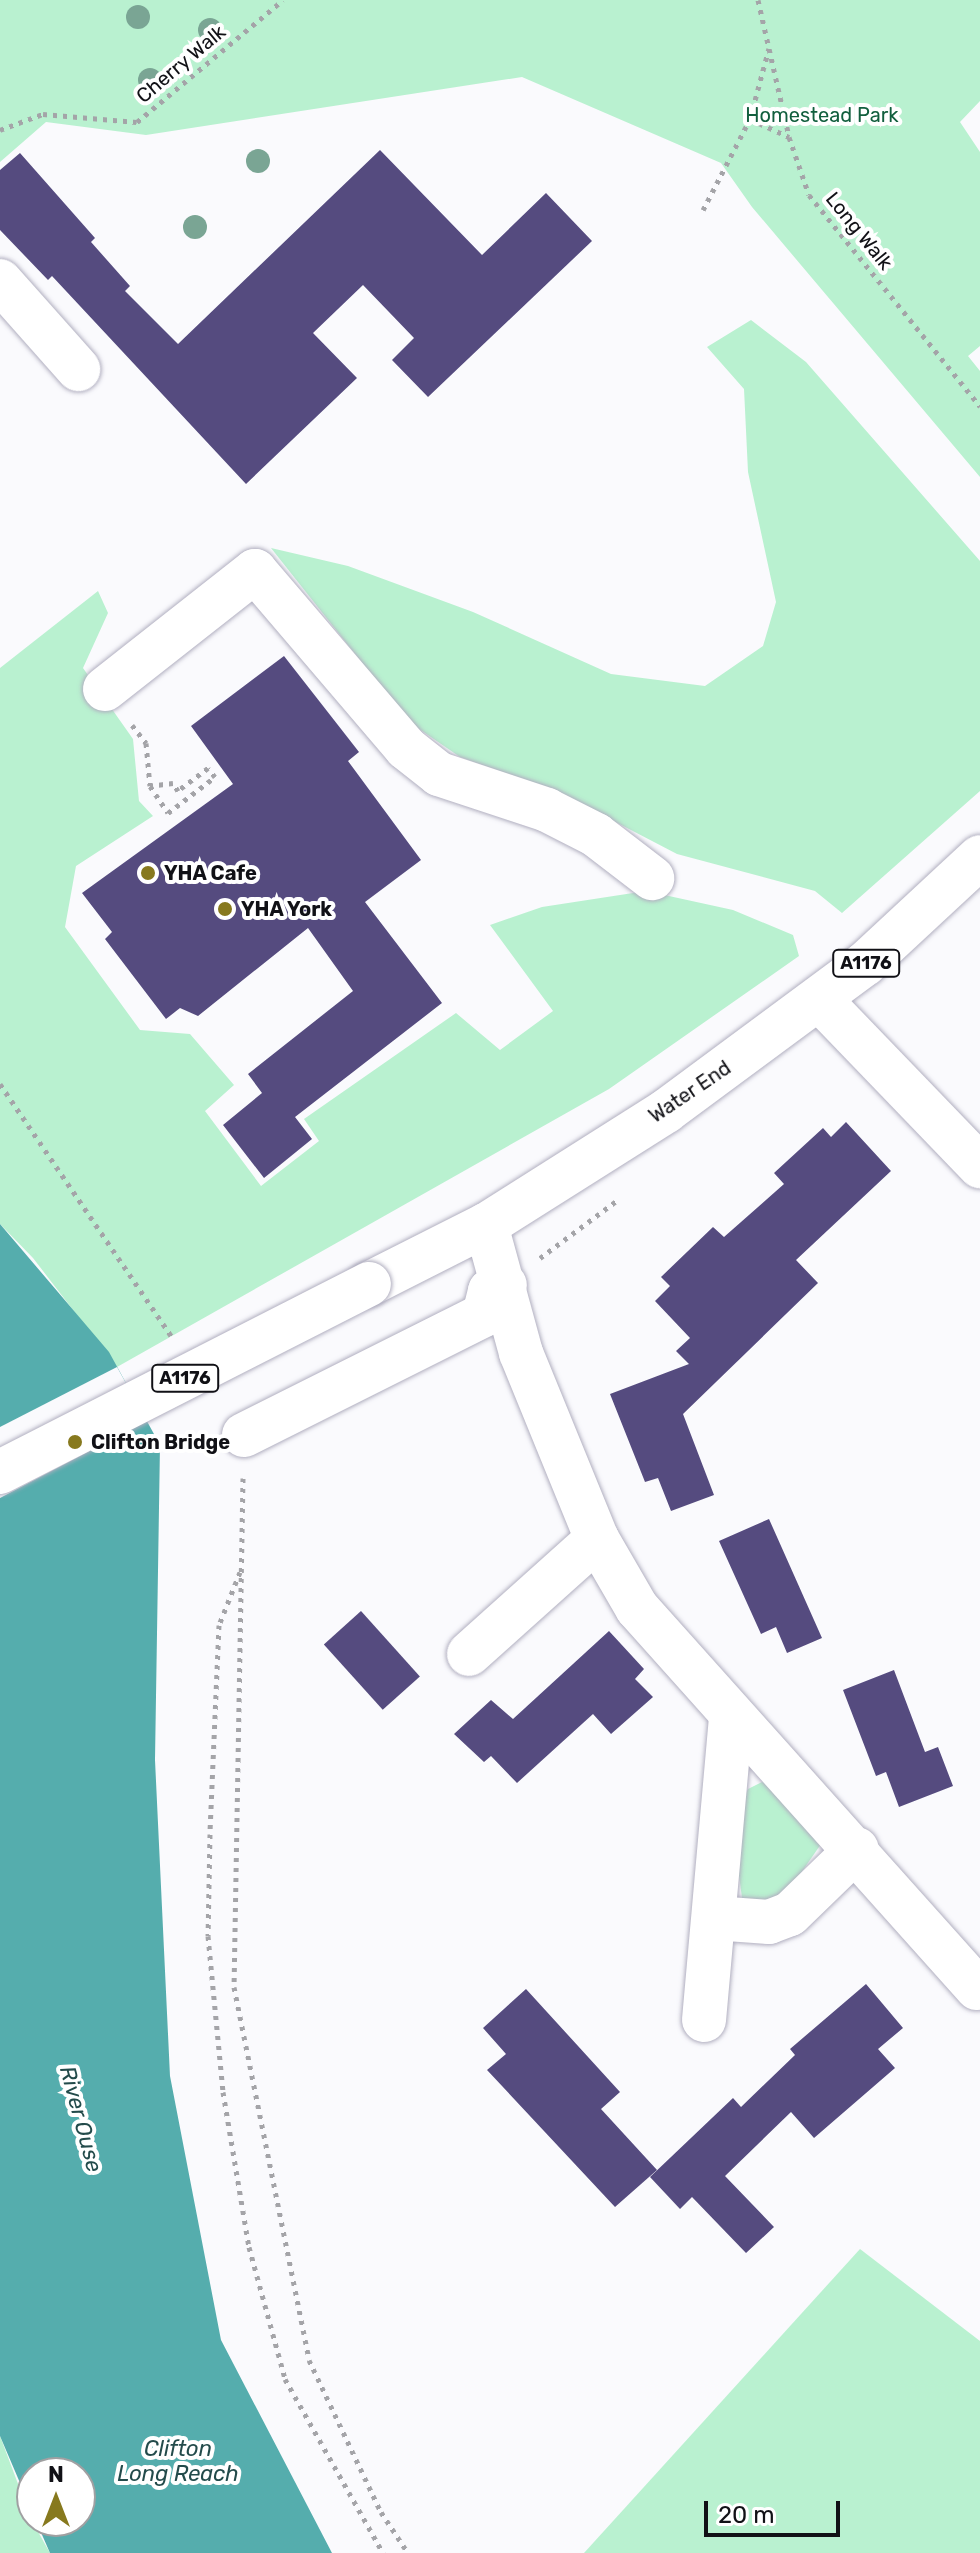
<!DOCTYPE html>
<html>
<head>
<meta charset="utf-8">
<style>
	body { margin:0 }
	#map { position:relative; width:980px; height:2553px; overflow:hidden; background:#fafafd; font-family:Rubik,sans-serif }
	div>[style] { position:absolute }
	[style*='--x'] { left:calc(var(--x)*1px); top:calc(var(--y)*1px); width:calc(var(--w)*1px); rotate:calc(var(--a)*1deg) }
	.green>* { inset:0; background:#b9f1d0 }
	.water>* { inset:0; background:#55adad }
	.pier>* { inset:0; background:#fafafd }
	.building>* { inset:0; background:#554b7f; transform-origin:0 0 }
	.path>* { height:5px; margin-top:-2.5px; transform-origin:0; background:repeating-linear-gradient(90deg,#a4a4a8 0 4px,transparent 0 10px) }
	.roads { filter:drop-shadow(0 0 2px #b1afc0) drop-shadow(0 0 2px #b1afc0) }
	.minor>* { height:44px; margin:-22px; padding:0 22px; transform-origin:22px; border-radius:22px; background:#fff }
	.major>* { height:44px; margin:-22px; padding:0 22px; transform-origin:22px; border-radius:22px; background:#fff }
	.bridges { filter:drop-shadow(0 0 2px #b1afc0) drop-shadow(0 0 2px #b1afc0) }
	.major-bridge>* { height:44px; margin:-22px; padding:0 22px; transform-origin:22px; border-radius:22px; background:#fff }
	.trees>* { width:24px; height:24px; margin:-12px; border-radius:50%; background:#7aa594 }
	.dots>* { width:22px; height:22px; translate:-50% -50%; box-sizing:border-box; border:4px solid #fff; border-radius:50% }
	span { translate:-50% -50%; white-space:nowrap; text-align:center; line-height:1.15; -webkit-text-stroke:8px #fff; paint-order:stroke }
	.shield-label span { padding:2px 6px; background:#fff; border:2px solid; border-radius:6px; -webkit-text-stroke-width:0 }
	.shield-label { font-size:18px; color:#111116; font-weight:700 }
	.street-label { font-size:20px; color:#111116 }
	.park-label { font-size:20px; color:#125f3e }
	.poi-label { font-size:20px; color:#111116; font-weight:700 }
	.left { translate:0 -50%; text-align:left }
	.water-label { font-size:22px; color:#234b4b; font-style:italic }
	.north { position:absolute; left:16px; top:2457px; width:80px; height:80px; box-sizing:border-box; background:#fff; border:2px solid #a0a0a2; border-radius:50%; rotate:0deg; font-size:22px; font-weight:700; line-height:32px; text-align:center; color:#111116 }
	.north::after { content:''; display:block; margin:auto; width:28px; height:36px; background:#87791e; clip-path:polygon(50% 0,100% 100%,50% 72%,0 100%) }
	.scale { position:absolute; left:704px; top:2501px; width:136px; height:36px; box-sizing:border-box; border:4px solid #111116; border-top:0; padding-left:10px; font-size:24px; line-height:28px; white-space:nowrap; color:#111116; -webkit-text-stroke:6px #fff; paint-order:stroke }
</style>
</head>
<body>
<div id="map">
	<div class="green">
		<i style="clip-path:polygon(0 0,980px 0,980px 101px,960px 122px,980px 152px,980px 346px,968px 356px,980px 371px,980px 477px,752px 207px,721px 163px,522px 77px,146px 135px,46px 122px,0 162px)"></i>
		<i style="clip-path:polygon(751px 320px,806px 362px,980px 561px,980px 791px,842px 913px,815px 891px,677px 854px,558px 792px,460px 757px,409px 722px,271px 548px,348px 566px,473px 612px,611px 674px,705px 686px,763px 646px,776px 602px,748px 472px,744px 389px,707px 347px)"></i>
		<i style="clip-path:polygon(98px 591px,108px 613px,83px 668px,133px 739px,139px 801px,153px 816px,76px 866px,65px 927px,140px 1030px,190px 1034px,234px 1085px,205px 1111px,261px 1186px,319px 1141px,304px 1119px,456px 1013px,500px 1050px,553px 1011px,490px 925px,542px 907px,646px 891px,733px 910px,793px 935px,799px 956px,609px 1089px,117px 1367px,33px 1258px,0 1224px,0 668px)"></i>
		<i style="clip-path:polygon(762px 1782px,777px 1788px,821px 1844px,781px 1902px,759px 1906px,742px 1898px,739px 1875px,741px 1803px,748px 1789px)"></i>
		<i style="clip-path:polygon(860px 2249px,980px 2341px,980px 2553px,584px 2553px)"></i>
		<i style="clip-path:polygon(0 2436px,32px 2521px,50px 2553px,0 2553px)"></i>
	</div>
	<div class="water">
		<i style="clip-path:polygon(0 1224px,109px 1352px,160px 1445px,155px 1760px,170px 2076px,221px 2340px,332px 2553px,50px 2553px,36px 2521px,80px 2521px,80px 2473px,32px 2473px,32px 2511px,0 2436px)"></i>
	</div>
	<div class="pier">
		<i style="clip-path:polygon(117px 1367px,147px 1421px,0 1498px,0 1427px)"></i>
	</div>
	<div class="building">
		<i style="clip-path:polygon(380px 150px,482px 255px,546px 193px,592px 241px,428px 397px,392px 360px,414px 338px,363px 285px,313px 333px,357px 378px,246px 484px,52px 276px,48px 280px,0 230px,0 170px,20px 153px,95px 238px,91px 242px,130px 286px,125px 291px,178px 344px)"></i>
		<i style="clip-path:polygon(284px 656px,359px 752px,348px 761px,421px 860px,365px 902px,442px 1003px,295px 1117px,312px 1139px,264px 1178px,223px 1125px,262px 1093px,248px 1074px,353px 991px,308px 928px,198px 1016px,180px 1008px,166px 1019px,105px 939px,112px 932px,82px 893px,233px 784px,191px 726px)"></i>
		<i style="clip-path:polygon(846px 1122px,891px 1171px,796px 1260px,818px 1283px,683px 1414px,714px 1495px,671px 1511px,658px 1478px,645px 1482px,610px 1394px,689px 1364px,676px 1351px,690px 1338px,655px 1301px,670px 1286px,661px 1277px,713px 1227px,724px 1237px,784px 1184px,774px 1173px,823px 1128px,831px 1137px)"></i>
		<i style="clip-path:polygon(769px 1519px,822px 1638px,787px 1653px,776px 1627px,761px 1634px,719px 1541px)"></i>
		<i style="left:361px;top:1611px;width:88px;height:50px;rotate:48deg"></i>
		<i style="clip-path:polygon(609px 1631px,644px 1669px,635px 1679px,653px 1697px,611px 1734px,593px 1714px,517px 1783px,491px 1756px,484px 1762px,454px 1734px,491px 1700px,513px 1719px)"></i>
		<i style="clip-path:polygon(894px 1670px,925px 1752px,938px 1747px,953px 1786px,899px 1807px,886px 1772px,876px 1776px,843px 1690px)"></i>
		<i style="clip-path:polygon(866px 1984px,903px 2028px,878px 2049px,895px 2068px,814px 2138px,791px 2112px,725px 2176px,774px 2227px,746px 2253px,692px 2197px,680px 2209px,650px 2177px,733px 2098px,741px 2107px,795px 2055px,790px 2049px)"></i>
		<i style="clip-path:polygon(526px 1989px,620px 2092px,601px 2109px,657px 2170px,615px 2207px,487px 2070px,506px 2054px,483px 2028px)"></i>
	</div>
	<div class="path">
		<i style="--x:758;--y:0;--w:140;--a:77.2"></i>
		<i style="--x:789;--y:137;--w:61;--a:71"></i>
		<i style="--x:809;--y:195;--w:272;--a:51"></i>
		<i style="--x:750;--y:119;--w:43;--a:24.8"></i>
		<i style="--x:0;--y:130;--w:46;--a:-20.4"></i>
		<i style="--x:43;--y:114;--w:94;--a:4.9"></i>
		<i style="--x:137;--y:122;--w:190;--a:-39.9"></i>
		<i style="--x:703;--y:210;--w:102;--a:-62.7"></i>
		<i style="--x:750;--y:119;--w:73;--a:-75"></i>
		<i style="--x:132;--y:725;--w:23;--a:52"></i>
		<i style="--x:146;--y:743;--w:43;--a:84.7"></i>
		<i style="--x:150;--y:786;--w:32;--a:56"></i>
		<i style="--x:168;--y:813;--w:59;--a:-37.5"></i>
		<i style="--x:215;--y:777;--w:11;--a:-128"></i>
		<i style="--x:208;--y:768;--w:38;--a:143"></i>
		<i style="--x:178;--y:791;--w:9;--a:-122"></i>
		<i style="--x:173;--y:783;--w:23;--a:173"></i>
		<i style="--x:0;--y:1084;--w:305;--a:55.8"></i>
		<i style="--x:540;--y:1258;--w:99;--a:-36.8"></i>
		<i style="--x:243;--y:1478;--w:509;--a:91.01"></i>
		<i style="--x:234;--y:1987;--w:380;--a:78.6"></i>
		<i style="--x:309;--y:2360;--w:168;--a:64.7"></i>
		<i style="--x:381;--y:2512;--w:49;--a:56.6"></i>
		<i style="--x:240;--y:1572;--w:57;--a:111.6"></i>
		<i style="--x:219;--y:1625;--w:209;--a:92.5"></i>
		<i style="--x:210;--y:1834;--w:102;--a:91.1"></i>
		<i style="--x:208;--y:1936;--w:157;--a:84.5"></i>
		<i style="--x:223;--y:2092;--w:157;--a:80.5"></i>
		<i style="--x:249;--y:2247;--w:137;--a:74.7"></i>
		<i style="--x:285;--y:2379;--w:200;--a:60.6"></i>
	</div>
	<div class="roads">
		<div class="minor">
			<i style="--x:0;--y:281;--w:118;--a:48.4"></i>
			<i style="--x:105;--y:689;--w:191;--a:-38.2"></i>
			<i style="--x:255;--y:571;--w:233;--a:49.5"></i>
			<i style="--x:406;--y:748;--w:42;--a:38.2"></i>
			<i style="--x:439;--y:774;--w:114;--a:18.4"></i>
			<i style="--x:547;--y:810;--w:55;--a:27"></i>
			<i style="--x:596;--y:835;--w:71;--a:37.5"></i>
			<i style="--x:820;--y:1000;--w:231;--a:46.1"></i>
			<i style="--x:486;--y:1225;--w:133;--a:74.7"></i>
			<i style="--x:521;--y:1353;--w:201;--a:67.8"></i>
			<i style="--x:597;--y:1539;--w:80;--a:59.9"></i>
			<i style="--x:637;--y:1608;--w:510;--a:48.18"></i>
			<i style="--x:244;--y:1435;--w:268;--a:-26.6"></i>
			<i style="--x:484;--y:1315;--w:25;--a:-76"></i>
			<i style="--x:490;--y:1291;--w:16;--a:-22"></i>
			<i style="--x:469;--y:1654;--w:172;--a:-41.9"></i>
			<i style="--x:714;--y:1918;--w:55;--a:4.2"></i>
			<i style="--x:769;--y:1922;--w:22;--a:-21"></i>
			<i style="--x:790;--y:1914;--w:93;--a:-44.1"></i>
			<i style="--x:704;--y:2020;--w:306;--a:-84.9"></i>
		</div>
		<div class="major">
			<i style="--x:369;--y:1284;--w:131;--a:-26.8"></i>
			<i style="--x:486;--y:1225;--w:213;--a:-32.3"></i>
			<i style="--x:666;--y:1111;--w:247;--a:-36.5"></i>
			<i style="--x:865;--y:964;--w:157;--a:-42.9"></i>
		</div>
	</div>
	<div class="bridges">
		<div class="major-bridge">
			<i style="--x:0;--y:1472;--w:414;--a:-27"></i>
		</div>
	</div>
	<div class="trees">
		<i style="left:138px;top:17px"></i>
		<i style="left:210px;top:30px"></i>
		<i style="left:150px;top:80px"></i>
		<i style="left:258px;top:161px"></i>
		<i style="left:195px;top:227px"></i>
	</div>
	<div class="dots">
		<i style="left:148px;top:873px;background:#87791e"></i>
		<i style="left:225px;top:909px;background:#87791e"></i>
		<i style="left:75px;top:1442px;background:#87791e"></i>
	</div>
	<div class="shield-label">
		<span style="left:866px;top:963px">A1176</span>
		<span style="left:185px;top:1378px">A1176</span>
	</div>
	<div class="street-label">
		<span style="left:181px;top:64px;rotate:-40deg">Cherry Walk</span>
		<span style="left:859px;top:231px;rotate:51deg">Long Walk</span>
		<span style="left:690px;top:1092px;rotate:-34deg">Water End</span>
	</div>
	<div class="park-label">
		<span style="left:822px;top:115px">Homestead Park</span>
	</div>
	<div class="poi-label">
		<span class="left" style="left:164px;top:873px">YHA Cafe</span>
		<span class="left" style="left:241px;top:909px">YHA York</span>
		<span class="left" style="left:91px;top:1442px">Clifton Bridge</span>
	</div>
	<div class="water-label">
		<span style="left:81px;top:2119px;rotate:75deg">River Ouse</span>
		<span style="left:178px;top:2461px">Clifton<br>Long Reach</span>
	</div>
	<div class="north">N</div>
	<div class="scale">20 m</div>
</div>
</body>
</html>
